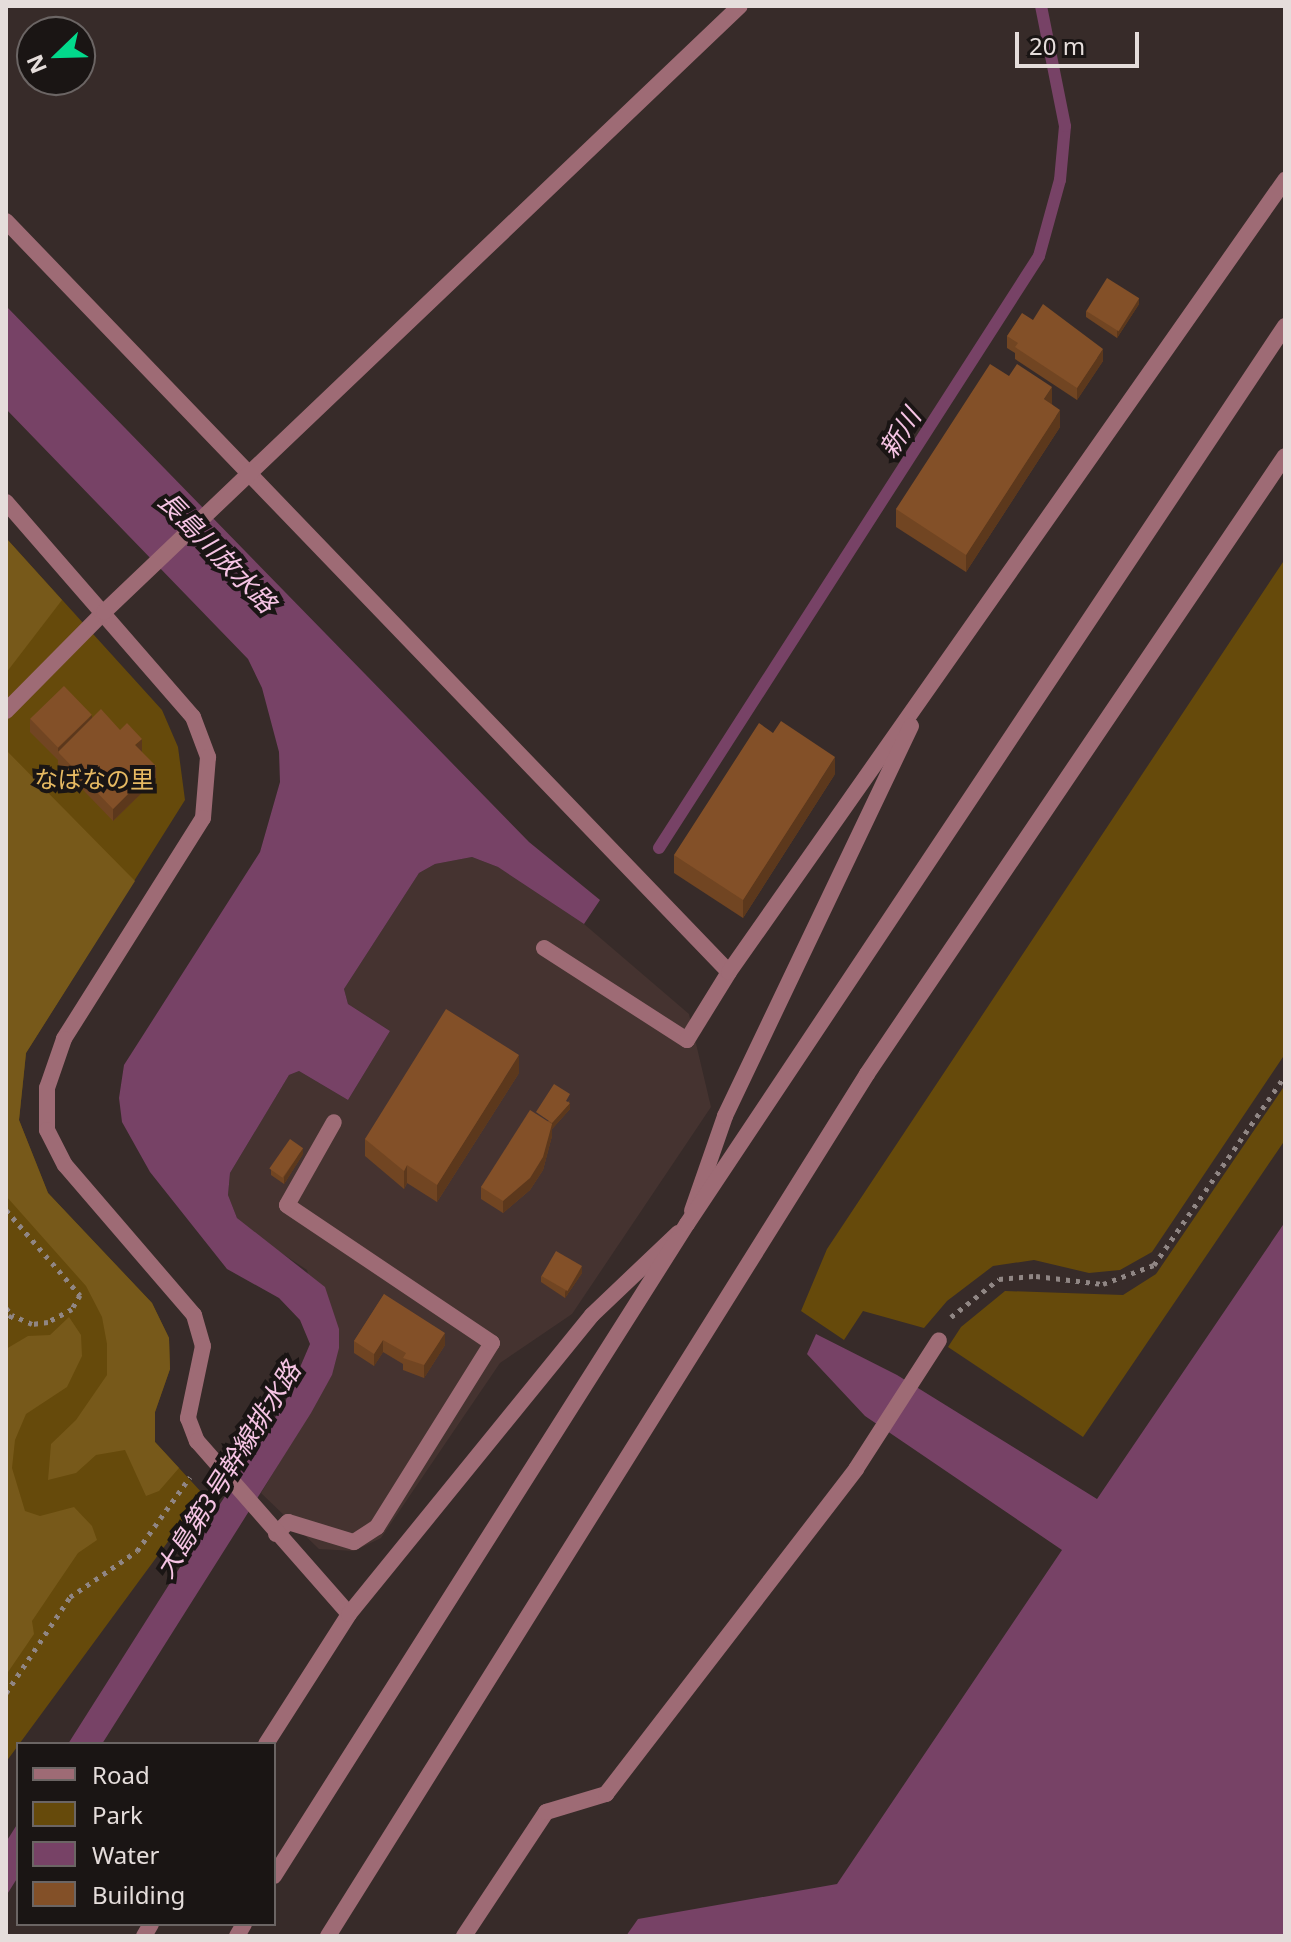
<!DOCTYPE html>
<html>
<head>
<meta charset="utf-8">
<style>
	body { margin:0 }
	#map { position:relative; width:1291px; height:1942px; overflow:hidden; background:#372b29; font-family:"Noto Sans","Noto Sans JP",sans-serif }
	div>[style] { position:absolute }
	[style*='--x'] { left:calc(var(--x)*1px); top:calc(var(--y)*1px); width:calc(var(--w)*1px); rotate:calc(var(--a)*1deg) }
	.built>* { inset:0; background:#453330 }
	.green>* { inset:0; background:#664a0b }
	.forest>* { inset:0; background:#77591a }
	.water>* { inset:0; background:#774266 }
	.stream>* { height:12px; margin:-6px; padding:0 6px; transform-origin:6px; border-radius:6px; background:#774266 }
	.path>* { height:5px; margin-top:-2.5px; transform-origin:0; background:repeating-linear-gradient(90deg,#908684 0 4px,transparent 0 10px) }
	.service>* { height:16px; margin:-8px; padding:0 8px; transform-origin:8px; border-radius:8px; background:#9e6b75 }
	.minor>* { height:16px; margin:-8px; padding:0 8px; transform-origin:8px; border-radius:8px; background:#9e6b75 }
	.tertiary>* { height:16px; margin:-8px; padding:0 8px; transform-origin:8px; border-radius:8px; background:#9e6b75 }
	.wall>* { inset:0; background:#714522 }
	.shaded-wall>* { inset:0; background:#5c381c }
	.building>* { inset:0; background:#835028; transform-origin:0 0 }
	span { translate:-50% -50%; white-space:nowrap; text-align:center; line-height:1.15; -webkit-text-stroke:8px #1a1514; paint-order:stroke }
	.park-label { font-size:24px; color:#e6b962 }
	.water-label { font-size:26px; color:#f6c4e4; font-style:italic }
	.frame { position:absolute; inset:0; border:8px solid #e5dddb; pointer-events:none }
	.legend { position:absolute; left:16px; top:1742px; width:260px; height:184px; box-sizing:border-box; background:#1a1514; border:2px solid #6b6564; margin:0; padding:10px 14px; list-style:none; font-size:24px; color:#e5dddb }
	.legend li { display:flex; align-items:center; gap:16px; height:40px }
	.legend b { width:40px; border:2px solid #6b6564 }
	.north { position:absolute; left:16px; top:16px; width:80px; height:80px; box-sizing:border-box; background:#1a1514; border:2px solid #6b6564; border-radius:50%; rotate:247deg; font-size:22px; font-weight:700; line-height:32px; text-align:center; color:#e5dddb }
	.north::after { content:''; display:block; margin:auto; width:28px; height:36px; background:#02d98b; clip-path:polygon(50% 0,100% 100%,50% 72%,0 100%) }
	.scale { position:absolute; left:1015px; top:32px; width:124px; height:36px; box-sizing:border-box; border:4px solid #e5dddb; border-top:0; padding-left:10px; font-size:24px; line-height:28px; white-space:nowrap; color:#e5dddb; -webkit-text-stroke:6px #1a1514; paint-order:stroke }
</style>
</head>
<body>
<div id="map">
	<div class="built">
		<i style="clip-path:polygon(472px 857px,498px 867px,584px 924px,689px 1014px,711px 1107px,572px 1314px,500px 1363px,381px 1538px,354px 1551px,319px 1549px,261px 1493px,332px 1375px,307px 1270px,251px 1233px,237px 1218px,228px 1195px,230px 1173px,289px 1075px,299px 1071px,348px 1100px,390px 1031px,348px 1004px,344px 989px,419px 873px,435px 864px)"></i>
	</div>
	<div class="green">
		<i style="clip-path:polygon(6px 538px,162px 710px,178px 747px,185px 800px,26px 1053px,19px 1120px,48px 1193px,152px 1303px,169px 1338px,170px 1369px,155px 1412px,155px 1442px,203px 1494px,6px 1762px)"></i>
		<i style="clip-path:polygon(1285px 559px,1285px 1054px,1152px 1252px,1120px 1270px,1089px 1273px,1034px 1260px,993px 1266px,947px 1301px,924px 1328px,863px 1311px,844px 1340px,801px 1311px,827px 1249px)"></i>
		<i style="clip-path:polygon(1285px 1085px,1285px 1140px,1083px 1437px,948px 1347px,961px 1327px,1005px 1291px,1123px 1295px,1156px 1274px)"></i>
	</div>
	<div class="forest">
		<i style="clip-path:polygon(6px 538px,62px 600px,6px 673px)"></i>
		<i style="clip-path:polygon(6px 750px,135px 881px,26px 1053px,19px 1120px,48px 1193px,152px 1303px,169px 1338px,170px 1369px,155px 1412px,155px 1442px,179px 1468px,159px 1491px,146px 1496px,125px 1450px,96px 1455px,76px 1473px,48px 1480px,51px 1444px,76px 1420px,107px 1375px,107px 1344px,102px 1317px,86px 1286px,6px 1196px)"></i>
		<i style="clip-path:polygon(69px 1317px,81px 1335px,82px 1356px,67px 1387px,26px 1414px,15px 1440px,12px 1468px,25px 1511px,40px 1516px,74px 1507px,92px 1526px,97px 1540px,78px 1553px,59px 1581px,32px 1621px,34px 1634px,6px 1675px,6px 1349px,28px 1336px,50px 1335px)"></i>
	</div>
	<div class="water">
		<i style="clip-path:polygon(6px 306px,529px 842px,600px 900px,584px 924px,498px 867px,472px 857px,435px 864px,419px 873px,344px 989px,348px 1004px,390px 1031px,348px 1100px,299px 1071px,289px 1075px,230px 1173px,228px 1195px,237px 1218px,325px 1287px,339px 1329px,339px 1348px,332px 1375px,311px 1413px,102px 1744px,68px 1744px,286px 1400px,310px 1344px,300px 1320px,279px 1298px,227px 1269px,150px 1172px,122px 1122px,119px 1098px,124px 1065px,260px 852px,280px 782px,279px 752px,262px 688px,248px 659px,6px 409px)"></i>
		<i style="clip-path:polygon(1285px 1222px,1285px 1936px,626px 1936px,638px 1919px,837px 1884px,1062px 1550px,865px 1416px,807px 1354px,816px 1334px,897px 1375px,1097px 1499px)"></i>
		<i style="clip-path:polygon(18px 1823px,18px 1877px,6px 1896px,6px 1842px)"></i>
	</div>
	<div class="stream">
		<i style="--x:659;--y:848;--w:703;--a:-57.3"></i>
		<i style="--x:1039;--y:256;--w:79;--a:-74.6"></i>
		<i style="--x:1060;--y:180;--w:54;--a:-84.7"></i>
		<i style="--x:1065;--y:126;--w:122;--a:-101.3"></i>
	</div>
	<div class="path">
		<i style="--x:6;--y:1210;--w:113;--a:49"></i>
		<i style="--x:80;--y:1295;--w:16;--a:120"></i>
		<i style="--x:72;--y:1309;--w:27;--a:152"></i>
		<i style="--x:48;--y:1322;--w:16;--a:173"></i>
		<i style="--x:32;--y:1324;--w:22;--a:-156"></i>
		<i style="--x:6;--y:1308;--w:9;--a:49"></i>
		<i style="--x:12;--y:1315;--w:10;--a:127"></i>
		<i style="--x:951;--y:1317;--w:61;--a:-38.4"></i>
		<i style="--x:999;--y:1279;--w:37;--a:-5"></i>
		<i style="--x:1036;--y:1276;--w:67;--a:6.8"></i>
		<i style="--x:1103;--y:1284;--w:54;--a:-20.4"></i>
		<i style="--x:1154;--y:1265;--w:230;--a:-55.3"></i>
		<i style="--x:6;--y:1693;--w:115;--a:-56.3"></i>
		<i style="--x:70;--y:1597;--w:81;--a:-34.5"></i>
		<i style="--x:137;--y:1551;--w:91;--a:-54.4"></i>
	</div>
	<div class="service">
		<i style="--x:6;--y:711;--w:139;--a:-45.3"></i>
		<i style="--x:544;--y:948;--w:170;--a:32.8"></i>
		<i style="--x:687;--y:1040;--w:80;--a:-58.3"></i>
		<i style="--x:276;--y:1534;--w:17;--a:-45"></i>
		<i style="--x:288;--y:1522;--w:69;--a:16.9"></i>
		<i style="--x:354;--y:1542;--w:27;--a:-33"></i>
		<i style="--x:377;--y:1527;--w:217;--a:-58"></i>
		<i style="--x:492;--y:1343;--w:247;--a:-146.1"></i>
		<i style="--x:287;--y:1205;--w:95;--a:-60.5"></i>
		<i style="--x:328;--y:1936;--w:1017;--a:-57.98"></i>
		<i style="--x:867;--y:1074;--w:746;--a:-55.93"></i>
		<i style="--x:464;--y:1936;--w:149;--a:-56.5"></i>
		<i style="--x:546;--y:1812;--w:63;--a:-16.7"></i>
		<i style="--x:606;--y:1794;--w:410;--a:-52.4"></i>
		<i style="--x:856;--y:1469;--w:153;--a:-57.2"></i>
	</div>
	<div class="minor">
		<i style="--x:6;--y:221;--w:1042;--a:46.09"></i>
		<i style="--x:729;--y:972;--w:968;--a:-54.93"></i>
		<i style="--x:6;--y:502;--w:285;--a:49"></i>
		<i style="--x:193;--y:717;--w:43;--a:69.4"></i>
		<i style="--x:208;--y:757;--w:61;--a:94.7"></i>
		<i style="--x:203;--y:818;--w:261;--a:122.2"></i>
		<i style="--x:64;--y:1039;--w:52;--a:109.1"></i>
		<i style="--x:47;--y:1088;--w:42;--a:90"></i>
		<i style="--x:47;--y:1130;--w:39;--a:63"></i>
		<i style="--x:65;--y:1165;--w:198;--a:49.3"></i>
		<i style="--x:194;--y:1315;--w:32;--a:74"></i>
		<i style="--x:203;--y:1346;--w:74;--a:101.8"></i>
		<i style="--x:188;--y:1418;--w:25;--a:69"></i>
		<i style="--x:197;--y:1441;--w:230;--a:48.7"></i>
		<i style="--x:104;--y:612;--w:878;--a:-43.62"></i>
		<i style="--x:692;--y:1211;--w:101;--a:-70.8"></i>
		<i style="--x:725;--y:1116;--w:432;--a:-64.5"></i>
		<i style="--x:266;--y:1744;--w:154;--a:-57.4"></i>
		<i style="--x:349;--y:1614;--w:385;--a:-50.9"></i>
		<i style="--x:592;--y:1315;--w:119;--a:-43.6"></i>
		<i style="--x:144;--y:1936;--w:14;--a:-60"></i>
	</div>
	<div class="tertiary">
		<i style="--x:274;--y:1876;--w:772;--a:-57.65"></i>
		<i style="--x:687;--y:1224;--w:1079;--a:-56.34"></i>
		<i style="--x:237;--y:1936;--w:14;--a:-60"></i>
	</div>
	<div class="wall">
		<i style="clip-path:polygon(1139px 304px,1117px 338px,1086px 317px,1086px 311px)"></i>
		<i style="clip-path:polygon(1033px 320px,1103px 361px,1077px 400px,1015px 359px,1015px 353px,1007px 348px,1007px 336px)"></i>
		<i style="clip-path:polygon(1052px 404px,1060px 427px,966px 572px,896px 527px,896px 509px)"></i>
		<i style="clip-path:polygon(92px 718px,120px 730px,142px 752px,156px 779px,113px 821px,58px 764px,58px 760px,30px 732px,30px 719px)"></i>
		<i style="clip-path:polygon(835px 774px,743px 918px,674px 873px,674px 855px)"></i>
		<i style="clip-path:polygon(519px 1073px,437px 1202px,407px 1183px,404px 1189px,365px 1156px,365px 1139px)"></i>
		<i style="clip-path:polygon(570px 1100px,569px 1102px,570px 1109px,552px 1129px,552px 1136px,543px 1170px,530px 1190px,503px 1213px,481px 1199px,481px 1187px)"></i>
		<i style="clip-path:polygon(303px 1154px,284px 1184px,271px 1175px,271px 1169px)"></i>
		<i style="clip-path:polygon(582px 1273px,565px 1298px,541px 1282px,541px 1276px)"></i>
		<i style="clip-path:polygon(384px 1294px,445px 1345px,424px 1378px,403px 1370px,403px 1364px,383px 1352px,374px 1366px,354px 1353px,354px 1341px)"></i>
	</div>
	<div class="shaded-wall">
		<i style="clip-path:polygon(1139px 298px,1139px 304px,1117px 338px,1117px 331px)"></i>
		<i style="clip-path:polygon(1103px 349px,1103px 361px,1077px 400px,1077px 388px)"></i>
		<i style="clip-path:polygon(1052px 387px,1052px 405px,1044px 399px)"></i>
		<i style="clip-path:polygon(1060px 410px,1060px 427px,966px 572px,966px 555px)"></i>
		<i style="clip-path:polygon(92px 715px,92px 727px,58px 753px,58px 748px)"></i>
		<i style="clip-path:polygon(142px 739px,142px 752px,135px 745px)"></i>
		<i style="clip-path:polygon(835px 757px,835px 774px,743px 918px,743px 900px)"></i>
		<i style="clip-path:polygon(156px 766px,156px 779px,113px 821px,113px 809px)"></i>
		<i style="clip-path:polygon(519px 1055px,519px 1073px,437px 1202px,437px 1185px)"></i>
		<i style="clip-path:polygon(570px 1103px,570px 1109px,552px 1129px,552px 1123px)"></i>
		<i style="clip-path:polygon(552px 1124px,552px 1136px,543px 1170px,530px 1190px,503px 1213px,503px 1201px)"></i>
		<i style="clip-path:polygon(303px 1148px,303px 1154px,284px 1184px,284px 1177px)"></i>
		<i style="clip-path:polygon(407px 1165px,407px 1183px,404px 1189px,404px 1171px)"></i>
		<i style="clip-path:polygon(582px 1266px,582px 1273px,565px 1298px,565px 1292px)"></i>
		<i style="clip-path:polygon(445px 1333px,445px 1345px,424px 1378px,424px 1365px)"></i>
		<i style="clip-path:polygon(383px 1340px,383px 1352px,374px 1366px,374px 1354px)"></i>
	</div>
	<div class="building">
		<i style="left:1107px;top:278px;width:38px;height:39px;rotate:32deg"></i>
		<i style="clip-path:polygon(1043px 304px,1103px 349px,1077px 388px,1015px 347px,1018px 343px,1007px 336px,1022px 313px,1033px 320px)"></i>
		<i style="clip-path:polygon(990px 364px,1009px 376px,1017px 364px,1052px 387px,1044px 399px,1060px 410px,966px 555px,896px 509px)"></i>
		<i style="left:64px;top:686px;width:40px;height:47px;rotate:46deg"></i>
		<i style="clip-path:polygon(101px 709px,120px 730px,127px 723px,142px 739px,135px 745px,156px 766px,113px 809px,58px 752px)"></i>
		<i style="clip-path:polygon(781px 721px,835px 757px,743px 900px,674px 855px,759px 723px,773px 733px)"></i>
		<i style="clip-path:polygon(446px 1009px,519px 1055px,437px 1185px,407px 1165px,404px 1171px,365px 1139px)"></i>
		<i style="clip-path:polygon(554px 1084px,570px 1094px,566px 1101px,570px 1103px,552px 1123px,536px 1112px)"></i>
		<i style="clip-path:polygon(530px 1110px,552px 1124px,543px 1157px,530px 1178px,503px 1201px,481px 1187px)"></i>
		<i style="left:290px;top:1139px;width:16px;height:36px;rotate:35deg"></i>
		<i style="left:556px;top:1251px;width:30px;height:29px;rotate:30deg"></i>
		<i style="clip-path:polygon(384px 1294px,445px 1333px,424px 1365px,403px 1358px,406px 1353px,383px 1340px,374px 1354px,354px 1341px)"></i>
	</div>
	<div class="park-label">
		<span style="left:94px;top:779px">なばなの里</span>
	</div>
	<div class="water-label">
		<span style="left:900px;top:433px;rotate:-57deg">新川</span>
		<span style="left:217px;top:552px;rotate:46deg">長島川放水路</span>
		<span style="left:228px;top:1470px;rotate:-58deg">大島第3号幹線排水路</span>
	</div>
	<div class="frame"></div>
	<ul class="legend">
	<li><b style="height:10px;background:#9e6b75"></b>Road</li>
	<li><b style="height:22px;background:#664a0b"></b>Park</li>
	<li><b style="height:22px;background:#774266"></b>Water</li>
	<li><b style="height:22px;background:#835028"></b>Building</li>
	</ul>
	<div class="north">N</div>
	<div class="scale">20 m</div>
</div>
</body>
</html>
